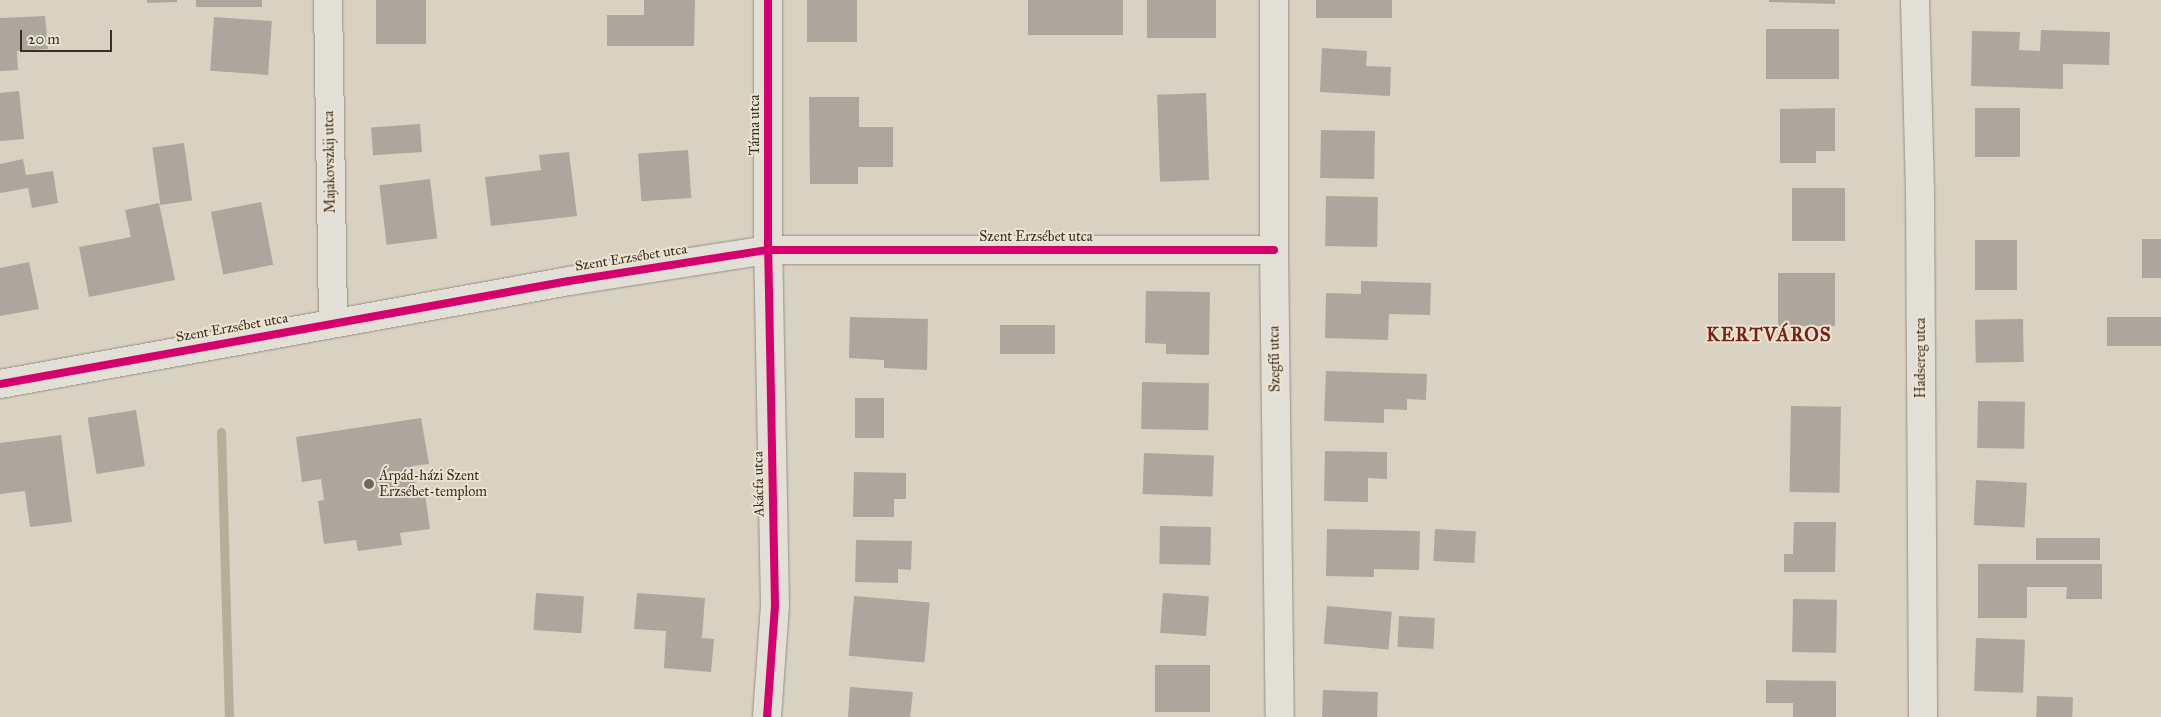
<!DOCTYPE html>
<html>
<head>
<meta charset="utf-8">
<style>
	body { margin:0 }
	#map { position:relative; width:2161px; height:717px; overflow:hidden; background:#d9d2c2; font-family:"IM FELL Great Primer",serif }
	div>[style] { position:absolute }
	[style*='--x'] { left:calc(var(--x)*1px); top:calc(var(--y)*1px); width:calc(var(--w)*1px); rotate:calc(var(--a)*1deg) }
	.stream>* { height:9px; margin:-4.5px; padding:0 4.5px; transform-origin:4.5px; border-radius:4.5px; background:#b8ad98 }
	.building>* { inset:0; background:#aca79c; transform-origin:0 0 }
	.roads { filter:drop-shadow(0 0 1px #958f84) drop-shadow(0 0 1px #958f84) }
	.minor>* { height:28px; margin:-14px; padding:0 14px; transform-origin:14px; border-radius:14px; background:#e2dfd6 }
	.cycleway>* { height:8px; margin:-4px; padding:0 4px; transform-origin:4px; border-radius:4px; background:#d6006c }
	.dots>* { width:14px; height:14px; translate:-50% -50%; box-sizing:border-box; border:2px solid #ece4d2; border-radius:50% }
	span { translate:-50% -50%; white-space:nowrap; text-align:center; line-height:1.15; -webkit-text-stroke:4px #ece4d2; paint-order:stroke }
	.street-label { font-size:14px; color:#3c2e24 }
	.poi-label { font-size:14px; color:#3c2e24 }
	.left { translate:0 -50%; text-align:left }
	.district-label { font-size:19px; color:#7a1f14; font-weight:700; letter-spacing:1px }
	.scale { position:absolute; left:20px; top:30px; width:92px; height:22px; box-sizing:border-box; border:2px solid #3c2e24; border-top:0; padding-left:6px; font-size:15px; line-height:18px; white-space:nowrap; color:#3c2e24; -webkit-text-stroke:4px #ece4d2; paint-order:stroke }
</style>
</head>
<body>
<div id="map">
	<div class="stream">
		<i style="--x:221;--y:432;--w:285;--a:88.4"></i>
	</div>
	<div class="building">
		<i style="clip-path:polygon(147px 0,177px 0,177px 2px,147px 3px)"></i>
		<i style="left:196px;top:0;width:66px;height:7px"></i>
		<i style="left:376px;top:0;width:50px;height:44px"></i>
		<i style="clip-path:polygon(644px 0,695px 0,694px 46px,607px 46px,607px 15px,644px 15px)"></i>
		<i style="left:807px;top:0;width:50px;height:42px"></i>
		<i style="left:1028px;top:0;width:95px;height:35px"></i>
		<i style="left:1147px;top:0;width:69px;height:38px"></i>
		<i style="left:1316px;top:0;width:76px;height:18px"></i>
		<i style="clip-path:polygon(1769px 0,1835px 0,1835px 4px,1769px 2px)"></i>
		<i style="clip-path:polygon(45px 16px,48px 49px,17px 51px,18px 70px,0 71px,0 18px)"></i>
		<i style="left:214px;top:17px;width:58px;height:54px;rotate:4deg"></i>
		<i style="left:1766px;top:29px;width:73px;height:50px"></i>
		<i style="clip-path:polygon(2041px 30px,2110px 32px,2109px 65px,2063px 64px,2063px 89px,1971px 86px,1972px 31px,2020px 32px,2019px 50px,2040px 51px)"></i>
		<i style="clip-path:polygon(1322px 48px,1367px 51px,1366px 66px,1391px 67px,1390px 96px,1320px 92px)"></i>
		<i style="clip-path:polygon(19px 91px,24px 139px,0 141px,0 93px)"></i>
		<i style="left:1206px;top:93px;width:87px;height:49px;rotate:88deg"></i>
		<i style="clip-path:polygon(809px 97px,859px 97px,859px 127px,893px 127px,893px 167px,858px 167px,858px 184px,810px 184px)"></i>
		<i style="clip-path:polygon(1835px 108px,1835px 151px,1816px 151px,1816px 163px,1780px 163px,1780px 109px)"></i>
		<i style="left:1975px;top:108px;width:45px;height:49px"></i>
		<i style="left:420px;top:124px;width:28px;height:49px;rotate:86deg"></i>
		<i style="left:1321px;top:130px;width:54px;height:48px;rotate:1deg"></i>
		<i style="left:184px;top:143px;width:58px;height:32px;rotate:82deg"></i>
		<i style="left:688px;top:150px;width:48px;height:50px;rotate:86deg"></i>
		<i style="clip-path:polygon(569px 152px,577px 216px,491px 226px,485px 177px,541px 170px,539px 155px)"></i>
		<i style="clip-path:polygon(23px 159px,26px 175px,53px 171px,58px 203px,32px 208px,28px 188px,0 193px,0 164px)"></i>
		<i style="left:430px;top:179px;width:60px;height:51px;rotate:83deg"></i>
		<i style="left:1792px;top:188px;width:53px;height:53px"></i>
		<i style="left:1326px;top:196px;width:52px;height:50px;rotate:1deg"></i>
		<i style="left:261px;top:202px;width:64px;height:51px;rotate:79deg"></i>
		<i style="clip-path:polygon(159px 203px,175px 280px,89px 297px,79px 247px,131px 237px,125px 210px)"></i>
		<i style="left:2142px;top:239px;width:19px;height:39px"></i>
		<i style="left:1975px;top:240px;width:42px;height:50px"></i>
		<i style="clip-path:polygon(29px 262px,39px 309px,0 316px,0 268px)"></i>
		<i style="left:1778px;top:273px;width:57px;height:53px"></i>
		<i style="clip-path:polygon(1361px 281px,1431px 283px,1430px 315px,1389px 314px,1388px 340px,1325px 338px,1326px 293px,1361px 294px)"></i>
		<i style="clip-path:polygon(1146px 291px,1210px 292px,1209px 355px,1166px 354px,1166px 344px,1145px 343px)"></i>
		<i style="clip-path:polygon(850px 317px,928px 319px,927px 370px,884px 368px,884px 360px,849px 358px)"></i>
		<i style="left:2161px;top:317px;width:29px;height:54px;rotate:90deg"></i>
		<i style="left:2023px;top:319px;width:43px;height:48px;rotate:89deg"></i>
		<i style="left:1055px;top:325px;width:29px;height:55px;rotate:90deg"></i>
		<i style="clip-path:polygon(1326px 371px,1427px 374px,1426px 400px,1407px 399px,1407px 410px,1384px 409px,1384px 423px,1324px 421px)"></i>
		<i style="left:1142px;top:382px;width:67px;height:47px;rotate:1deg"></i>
		<i style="left:855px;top:398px;width:29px;height:40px"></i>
		<i style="left:1978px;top:401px;width:47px;height:47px;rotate:1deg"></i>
		<i style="left:1791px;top:406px;width:50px;height:86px;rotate:1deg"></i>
		<i style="left:136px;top:410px;width:57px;height:49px;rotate:81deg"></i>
		<i style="clip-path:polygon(421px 418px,429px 464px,413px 466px,416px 488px,424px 487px,430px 529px,400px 533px,402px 545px,358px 551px,356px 540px,324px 544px,318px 501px,324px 500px,321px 479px,302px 482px,296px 437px)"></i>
		<i style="clip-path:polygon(61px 435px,72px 522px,30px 527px,25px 491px,0 494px,0 443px)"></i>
		<i style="clip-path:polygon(1325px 451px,1387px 452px,1387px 479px,1368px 478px,1368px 502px,1324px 501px)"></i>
		<i style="left:1144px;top:453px;width:70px;height:41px;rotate:2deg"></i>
		<i style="clip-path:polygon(854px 472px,906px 473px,906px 499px,894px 499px,894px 517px,853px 517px)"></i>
		<i style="left:1976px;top:480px;width:51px;height:45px;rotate:3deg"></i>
		<i style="clip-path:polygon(1794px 522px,1836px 522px,1835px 572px,1784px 572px,1784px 554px,1793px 554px)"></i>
		<i style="left:1160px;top:526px;width:51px;height:38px;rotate:1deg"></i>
		<i style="clip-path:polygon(1327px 529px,1420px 531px,1419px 570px,1374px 569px,1374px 577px,1326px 576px)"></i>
		<i style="left:1435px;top:529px;width:41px;height:32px;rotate:3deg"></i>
		<i style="left:2036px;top:538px;width:64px;height:22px"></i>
		<i style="clip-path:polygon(856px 540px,912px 541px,911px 570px,898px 569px,898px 583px,855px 582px)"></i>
		<i style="clip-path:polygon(1978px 564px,2102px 564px,2102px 599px,2066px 599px,2067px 587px,2027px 587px,2027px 618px,1978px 618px)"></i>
		<i style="left:536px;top:593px;width:48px;height:37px;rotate:4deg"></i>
		<i style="clip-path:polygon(637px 593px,705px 598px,702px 638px,714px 639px,711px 672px,664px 668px,666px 631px,634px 629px)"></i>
		<i style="left:1163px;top:593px;width:46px;height:40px;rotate:4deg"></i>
		<i style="left:854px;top:596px;width:76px;height:60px;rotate:5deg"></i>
		<i style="left:1793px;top:599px;width:44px;height:53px;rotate:1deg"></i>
		<i style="left:1327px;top:606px;width:65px;height:38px;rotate:5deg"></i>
		<i style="left:1399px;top:616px;width:36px;height:31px;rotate:3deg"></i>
		<i style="left:1976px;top:638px;width:49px;height:53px;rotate:2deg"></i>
		<i style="left:1155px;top:665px;width:55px;height:47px"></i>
		<i style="clip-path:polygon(1766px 680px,1836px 681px,1836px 717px,1793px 717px,1793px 703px,1766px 703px)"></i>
		<i style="clip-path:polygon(850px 687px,913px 692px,910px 717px,848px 717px)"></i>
		<i style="left:1323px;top:690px;width:55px;height:27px;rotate:2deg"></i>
		<i style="left:2037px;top:696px;width:36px;height:21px;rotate:2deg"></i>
	</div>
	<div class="roads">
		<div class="minor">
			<i style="--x:328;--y:0;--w:323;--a:89.1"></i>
			<i style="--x:1274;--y:0;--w:250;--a:90"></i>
			<i style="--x:1274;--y:250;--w:467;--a:89.3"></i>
			<i style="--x:1915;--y:0;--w:192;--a:88.5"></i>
			<i style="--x:1920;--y:192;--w:525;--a:89.67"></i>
			<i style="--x:0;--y:384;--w:578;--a:-10.26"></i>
			<i style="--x:569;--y:281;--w:201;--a:-8.9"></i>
			<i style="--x:768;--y:250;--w:506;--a:0"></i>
			<i style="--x:767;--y:717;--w:111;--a:-85.9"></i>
			<i style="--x:775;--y:606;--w:356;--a:-91.1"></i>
			<i style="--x:768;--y:250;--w:250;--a:-90"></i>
		</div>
	</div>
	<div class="cycleway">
		<i style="--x:0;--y:384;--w:578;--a:-10.26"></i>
		<i style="--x:569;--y:281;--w:201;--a:-8.9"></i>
		<i style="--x:768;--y:250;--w:506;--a:0"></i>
		<i style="--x:767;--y:717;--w:111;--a:-85.9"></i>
		<i style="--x:775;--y:606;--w:356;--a:-91.1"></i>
		<i style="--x:768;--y:250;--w:250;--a:-90"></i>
	</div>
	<div class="dots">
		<i style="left:369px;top:484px;background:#73675b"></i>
	</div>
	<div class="street-label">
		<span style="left:755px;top:125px;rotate:-90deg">Tárna utca</span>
		<span style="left:330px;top:162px;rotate:-91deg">Majakovszkij utca</span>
		<span style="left:1036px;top:237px">Szent Erzsébet utca</span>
		<span style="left:631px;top:258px;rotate:-9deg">Szent Erzsébet utca</span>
		<span style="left:232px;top:328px;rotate:-10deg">Szent Erzsébet utca</span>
		<span style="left:1921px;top:358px;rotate:-90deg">Hadsereg utca</span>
		<span style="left:1275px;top:359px;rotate:-91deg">Szegfű utca</span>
		<span style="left:759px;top:484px;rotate:-91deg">Akácfa utca</span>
	</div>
	<div class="poi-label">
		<span class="left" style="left:379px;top:484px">Árpád-házi Szent<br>Erzsébet-templom</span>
	</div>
	<div class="district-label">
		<span style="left:1769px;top:335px">KERTVÁROS</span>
	</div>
	<div class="scale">20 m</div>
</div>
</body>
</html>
